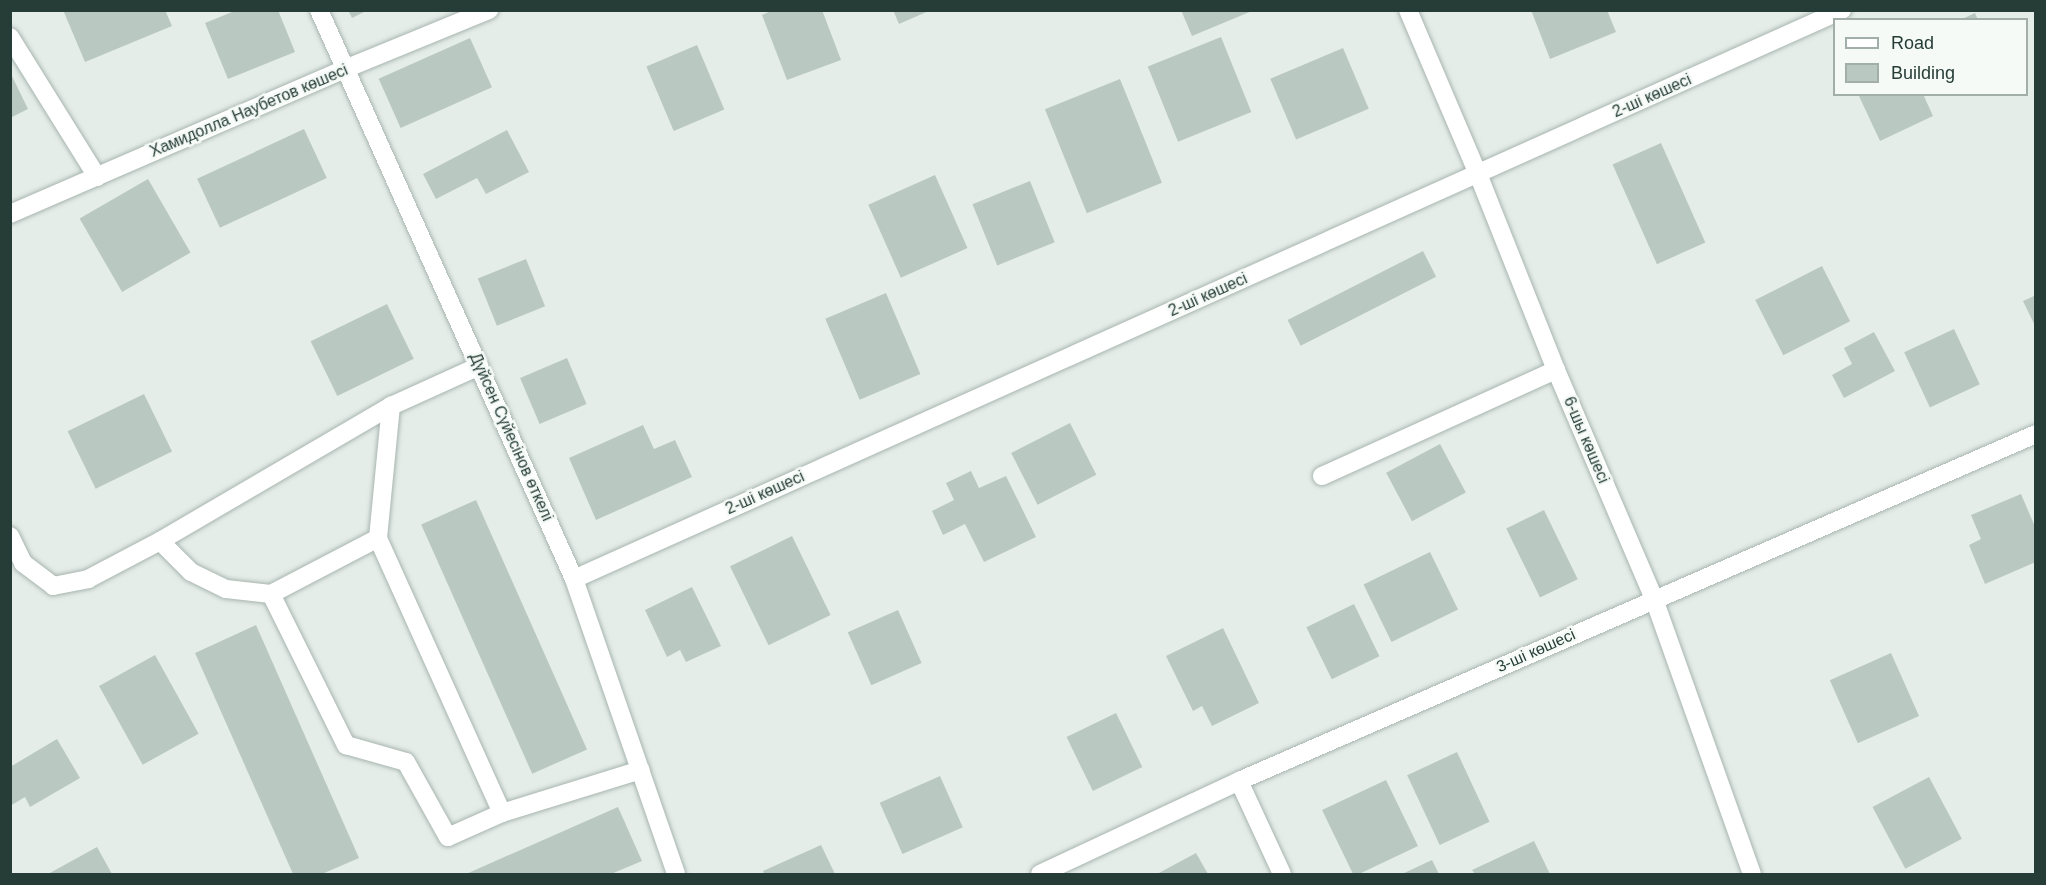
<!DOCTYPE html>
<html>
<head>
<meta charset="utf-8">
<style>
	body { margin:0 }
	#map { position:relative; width:2046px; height:885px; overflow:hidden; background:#e5ede9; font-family:Helvetica,sans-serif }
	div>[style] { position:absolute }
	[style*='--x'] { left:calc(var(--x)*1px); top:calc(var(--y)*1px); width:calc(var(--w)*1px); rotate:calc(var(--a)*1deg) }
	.building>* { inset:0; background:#bac8c2; transform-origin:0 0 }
	.roads { filter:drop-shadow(0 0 2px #a8b5b0) drop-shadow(0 0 2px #a8b5b0) }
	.minor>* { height:18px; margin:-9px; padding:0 9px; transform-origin:9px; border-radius:9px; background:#fff }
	span { translate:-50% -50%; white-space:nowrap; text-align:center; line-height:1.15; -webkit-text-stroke:5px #f5faf7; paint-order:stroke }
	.street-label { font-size:16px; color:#263d37 }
	.frame { position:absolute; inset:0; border:12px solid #263d37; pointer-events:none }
	.legend { position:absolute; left:1833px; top:18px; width:195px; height:78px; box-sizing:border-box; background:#f5faf7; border:2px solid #a2aeaa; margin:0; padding:8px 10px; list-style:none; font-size:18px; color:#263d37 }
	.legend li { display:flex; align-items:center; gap:12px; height:30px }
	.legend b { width:30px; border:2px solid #a2aeaa }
</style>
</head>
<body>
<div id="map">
	<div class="building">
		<i style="clip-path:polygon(63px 10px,165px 10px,172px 26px,85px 62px)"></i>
		<i style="clip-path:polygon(237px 10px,278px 10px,295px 52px,228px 79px,205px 23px)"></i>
		<i style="clip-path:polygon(348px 10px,368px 10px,352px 18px)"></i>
		<i style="clip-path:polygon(773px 10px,822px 10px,841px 60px,787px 80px,762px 15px)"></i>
		<i style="clip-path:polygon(893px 10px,931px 10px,899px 24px)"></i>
		<i style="clip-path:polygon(1181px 10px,1252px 10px,1252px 11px,1192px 36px)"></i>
		<i style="clip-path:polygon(1531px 10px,1607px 10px,1616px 32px,1550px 59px)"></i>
		<i style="clip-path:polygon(1975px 13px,1978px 20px,1960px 20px)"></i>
		<i style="left:1221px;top:37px;width:81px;height:79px;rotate:68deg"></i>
		<i style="left:470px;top:38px;width:54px;height:100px;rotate:66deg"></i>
		<i style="left:697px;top:45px;width:70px;height:55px;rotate:67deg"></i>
		<i style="left:1343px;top:48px;width:66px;height:79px;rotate:67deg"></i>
		<i style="clip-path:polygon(10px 72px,28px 109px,10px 118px)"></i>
		<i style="left:1120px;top:79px;width:112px;height:81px;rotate:68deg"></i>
		<i style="clip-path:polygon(1858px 94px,1923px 94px,1933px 116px,1880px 141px)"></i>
		<i style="left:304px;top:129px;width:54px;height:118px;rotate:65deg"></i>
		<i style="clip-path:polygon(507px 130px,529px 172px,486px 194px,477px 178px,436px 199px,423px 174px)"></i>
		<i style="left:1661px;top:143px;width:109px;height:53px;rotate:66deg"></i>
		<i style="left:935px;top:175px;width:80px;height:73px;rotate:66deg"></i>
		<i style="left:148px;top:179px;width:85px;height:79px;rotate:60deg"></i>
		<i style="left:1030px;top:181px;width:66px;height:62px;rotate:68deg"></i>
		<i style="left:1423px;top:251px;width:29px;height:152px;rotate:63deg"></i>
		<i style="left:526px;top:259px;width:51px;height:52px;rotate:68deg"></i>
		<i style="left:1822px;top:266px;width:62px;height:75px;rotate:63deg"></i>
		<i style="left:886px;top:293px;width:88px;height:66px;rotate:67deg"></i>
		<i style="clip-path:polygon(2036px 295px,2036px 328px,2023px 301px)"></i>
		<i style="left:387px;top:304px;width:61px;height:85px;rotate:64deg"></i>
		<i style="left:1954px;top:329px;width:61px;height:55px;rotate:65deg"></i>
		<i style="clip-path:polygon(1874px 332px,1895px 371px,1844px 398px,1832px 375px,1852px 364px,1844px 348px)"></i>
		<i style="left:567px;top:358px;width:50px;height:51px;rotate:67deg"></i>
		<i style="left:144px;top:394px;width:64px;height:85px;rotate:64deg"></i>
		<i style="left:1070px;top:423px;width:58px;height:66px;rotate:63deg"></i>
		<i style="clip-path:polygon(643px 425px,654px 449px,675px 440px,692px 477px,596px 520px,569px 458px)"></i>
		<i style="left:1440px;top:444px;width:55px;height:61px;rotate:62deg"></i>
		<i style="clip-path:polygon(971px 471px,979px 488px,1006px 476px,1036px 537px,984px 562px,965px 524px,943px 535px,932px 511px,954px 500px,946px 483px)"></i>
		<i style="clip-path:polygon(2021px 494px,2036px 529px,2036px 562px,1985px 584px,1969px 545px,1981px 539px,1971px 515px)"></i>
		<i style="left:476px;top:500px;width:273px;height:60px;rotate:66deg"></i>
		<i style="left:1544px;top:510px;width:77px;height:42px;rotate:64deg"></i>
		<i style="left:792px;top:536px;width:88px;height:69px;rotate:64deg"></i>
		<i style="left:1430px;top:552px;width:64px;height:74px;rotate:64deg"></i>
		<i style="clip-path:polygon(692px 587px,721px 646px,686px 662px,680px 650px,667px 657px,645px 610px)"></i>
		<i style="left:1354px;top:604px;width:58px;height:53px;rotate:64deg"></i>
		<i style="left:898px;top:610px;width:58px;height:55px;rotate:66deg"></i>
		<i style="clip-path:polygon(256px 625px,359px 858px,322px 874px,293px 874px,195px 653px)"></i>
		<i style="clip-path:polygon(1223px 628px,1259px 703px,1212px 726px,1202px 706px,1193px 711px,1166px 656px)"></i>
		<i style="left:1891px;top:653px;width:69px;height:67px;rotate:66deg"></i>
		<i style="left:155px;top:655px;width:90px;height:64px;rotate:61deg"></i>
		<i style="left:1116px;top:713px;width:60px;height:55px;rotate:64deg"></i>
		<i style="clip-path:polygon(57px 739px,80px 778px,30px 807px,25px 797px,10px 806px,10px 767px)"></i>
		<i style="left:1457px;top:752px;width:77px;height:55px;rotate:65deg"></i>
		<i style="left:940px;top:776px;width:56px;height:66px;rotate:66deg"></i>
		<i style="left:1929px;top:777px;width:70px;height:64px;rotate:62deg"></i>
		<i style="clip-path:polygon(1386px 780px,1418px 846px,1359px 874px,1353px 874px,1322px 810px)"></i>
		<i style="clip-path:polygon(618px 807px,642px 861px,611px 874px,466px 874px)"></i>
		<i style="clip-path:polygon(1534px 841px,1550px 874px,1475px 874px,1472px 870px)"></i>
		<i style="clip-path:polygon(821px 845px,835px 874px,764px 874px,763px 871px)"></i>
		<i style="clip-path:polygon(97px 847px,112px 874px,48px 874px)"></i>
		<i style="clip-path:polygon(1196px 853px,1208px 874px,1157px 874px)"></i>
		<i style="clip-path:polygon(1432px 860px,1439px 874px,1402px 874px)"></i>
	</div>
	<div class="roads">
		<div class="minor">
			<i style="--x:319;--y:10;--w:624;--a:65.86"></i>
			<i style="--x:574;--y:579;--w:312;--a:70.9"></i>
			<i style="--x:1408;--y:10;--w:178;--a:66.9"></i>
			<i style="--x:1478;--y:174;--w:211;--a:68.3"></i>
			<i style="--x:1556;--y:370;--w:249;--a:66.8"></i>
			<i style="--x:1654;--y:599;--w:292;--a:70.4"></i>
			<i style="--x:10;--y:37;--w:165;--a:58.1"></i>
			<i style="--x:10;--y:214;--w:365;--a:-23.4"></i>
			<i style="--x:345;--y:69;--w:156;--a:-22.3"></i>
			<i style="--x:1322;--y:476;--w:257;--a:-24.4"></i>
			<i style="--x:10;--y:536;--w:30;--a:64"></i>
			<i style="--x:23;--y:563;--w:38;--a:37"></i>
			<i style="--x:53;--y:586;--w:36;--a:-11"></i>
			<i style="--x:88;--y:579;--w:81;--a:-27.8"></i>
			<i style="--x:160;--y:541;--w:268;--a:-30.3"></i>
			<i style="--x:391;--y:406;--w:97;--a:-24.4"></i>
			<i style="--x:160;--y:541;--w:44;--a:45"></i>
			<i style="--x:191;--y:572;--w:39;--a:26"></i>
			<i style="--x:226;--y:589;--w:45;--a:6.3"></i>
			<i style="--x:271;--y:594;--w:121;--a:-27.6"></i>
			<i style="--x:378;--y:538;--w:133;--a:-84.4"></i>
			<i style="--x:574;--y:579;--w:1390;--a:-24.17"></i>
			<i style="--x:271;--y:594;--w:169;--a:63.6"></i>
			<i style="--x:346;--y:745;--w:62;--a:15.8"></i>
			<i style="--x:406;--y:762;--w:86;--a:60.8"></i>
			<i style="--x:448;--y:837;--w:59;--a:-24"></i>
			<i style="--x:502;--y:813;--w:302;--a:-114.3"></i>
			<i style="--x:1239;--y:781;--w:102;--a:65.2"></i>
			<i style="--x:502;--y:813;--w:145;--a:-17.2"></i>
			<i style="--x:1040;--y:874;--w:220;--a:-25"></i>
			<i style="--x:1239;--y:781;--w:869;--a:-23.53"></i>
		</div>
	</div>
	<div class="street-label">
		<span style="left:1652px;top:96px;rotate:-24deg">2-ші көшесі</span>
		<span style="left:249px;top:111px;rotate:-23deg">Хамидолла Наубетов көшесі</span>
		<span style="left:1208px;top:295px;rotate:-24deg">2-ші көшесі</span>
		<span style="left:511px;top:437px;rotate:66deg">Дүйсен Сүйесінов өткелі</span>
		<span style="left:1586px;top:440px;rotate:67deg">6-шы көшесі</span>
		<span style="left:765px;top:493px;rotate:-24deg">2-ші көшесі</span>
		<span style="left:1536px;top:651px;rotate:-24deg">3-ші көшесі</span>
	</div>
	<div class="frame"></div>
	<ul class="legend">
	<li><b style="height:8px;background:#fff"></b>Road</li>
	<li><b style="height:16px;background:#bac8c2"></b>Building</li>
	</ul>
</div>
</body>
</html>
